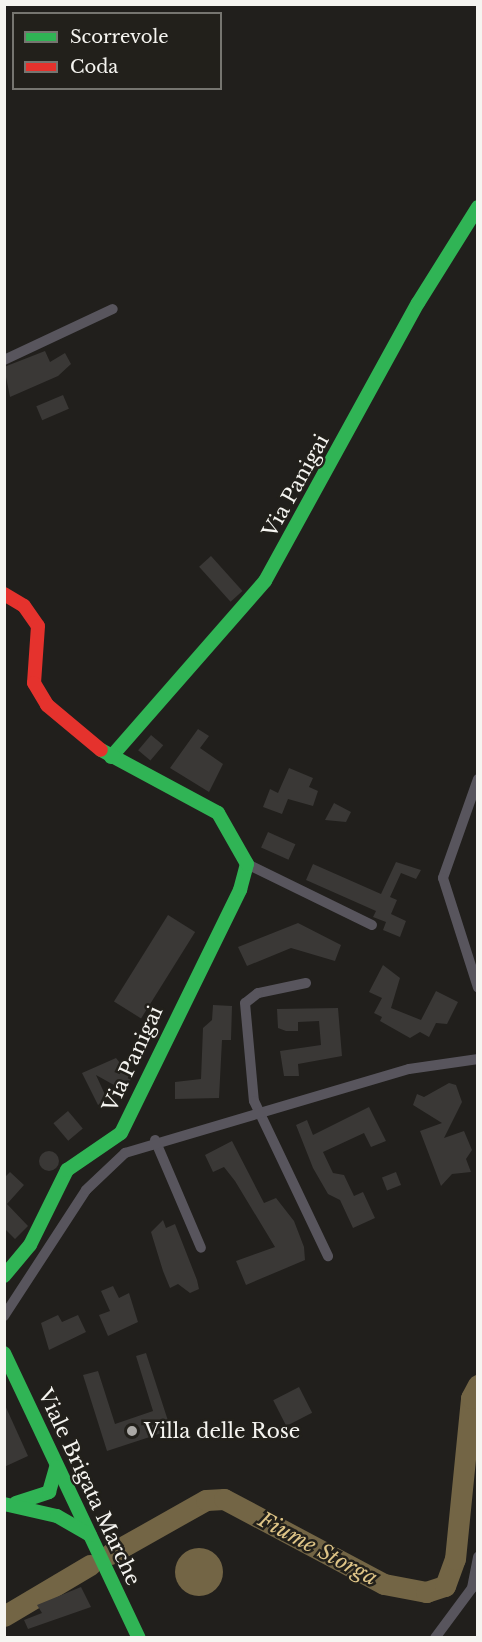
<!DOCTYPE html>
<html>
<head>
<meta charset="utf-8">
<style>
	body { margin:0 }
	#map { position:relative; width:482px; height:1642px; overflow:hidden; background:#211f1c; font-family:"Libre Baskerville",serif }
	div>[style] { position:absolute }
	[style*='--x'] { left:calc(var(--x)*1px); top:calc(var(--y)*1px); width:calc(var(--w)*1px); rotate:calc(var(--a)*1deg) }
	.water>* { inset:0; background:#736545 }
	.round { border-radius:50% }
	.river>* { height:21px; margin:-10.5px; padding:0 10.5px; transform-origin:10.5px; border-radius:10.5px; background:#736545 }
	.building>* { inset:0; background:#3a3836; transform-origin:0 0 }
	.street>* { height:10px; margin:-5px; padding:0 5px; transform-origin:5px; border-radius:5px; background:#58555d }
	.fast>* { height:14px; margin:-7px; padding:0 7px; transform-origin:7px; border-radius:7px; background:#30b455 }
	.jam>* { height:14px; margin:-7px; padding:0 7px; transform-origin:7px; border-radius:7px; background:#e5322d }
	.dots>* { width:16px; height:16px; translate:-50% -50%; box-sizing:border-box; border:3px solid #22201b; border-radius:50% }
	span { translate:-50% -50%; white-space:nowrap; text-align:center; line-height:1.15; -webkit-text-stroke:5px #22201b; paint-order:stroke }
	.street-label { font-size:20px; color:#f5f4f0 }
	.poi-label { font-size:20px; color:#f5f4f0 }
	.left { translate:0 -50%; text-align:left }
	.water-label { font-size:21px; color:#dec487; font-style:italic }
	.frame { position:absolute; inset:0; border:6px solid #f5f4f0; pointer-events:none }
	.legend { position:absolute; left:12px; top:12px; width:210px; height:78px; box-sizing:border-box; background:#22201b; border:2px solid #767570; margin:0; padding:8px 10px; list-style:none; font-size:18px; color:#f5f4f0 }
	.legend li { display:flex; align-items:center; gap:12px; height:30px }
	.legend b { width:30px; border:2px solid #767570 }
</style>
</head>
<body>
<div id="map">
	<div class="water">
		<i class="round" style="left:175px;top:1548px;width:48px;height:48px"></i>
	</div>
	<div class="river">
		<i style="--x:110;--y:1554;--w:110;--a:-29.4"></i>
		<i style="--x:206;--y:1500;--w:18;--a:-3"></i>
		<i style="--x:224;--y:1499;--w:181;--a:28"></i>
		<i style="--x:384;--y:1584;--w:43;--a:10.8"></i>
		<i style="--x:426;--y:1592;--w:20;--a:-18"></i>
		<i style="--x:445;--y:1586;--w:29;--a:-70"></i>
		<i style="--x:455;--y:1559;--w:162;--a:-84.3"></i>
		<i style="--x:471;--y:1398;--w:15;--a:-62"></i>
		<i style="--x:4;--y:1616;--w:100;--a:-30.7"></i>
	</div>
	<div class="building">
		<i style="clip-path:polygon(45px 351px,50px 362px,65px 353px,71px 364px,58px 376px,10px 397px,4px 367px)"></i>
		<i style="left:63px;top:395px;width:15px;height:29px;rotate:67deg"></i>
		<i style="left:211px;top:556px;width:47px;height:16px;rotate:48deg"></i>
		<i style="clip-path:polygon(198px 729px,209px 736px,200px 748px,223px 764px,209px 792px,170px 768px)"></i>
		<i style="left:151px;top:735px;width:16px;height:20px;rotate:40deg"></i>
		<i style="clip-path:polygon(289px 768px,313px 778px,309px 787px,318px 791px,313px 806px,288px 799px,282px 814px,263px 807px,270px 789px,278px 793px)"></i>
		<i style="clip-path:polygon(334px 803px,351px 812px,346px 822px,325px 820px)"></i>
		<i style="left:268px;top:832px;width:30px;height:17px;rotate:24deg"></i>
		<i style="clip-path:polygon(396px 862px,421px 870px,416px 879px,401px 873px,390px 897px,397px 900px,391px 914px,406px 921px,400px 937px,383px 930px,386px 922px,373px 917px,376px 911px,306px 880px,313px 864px,381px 894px)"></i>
		<i style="left:168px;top:915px;width:32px;height:102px;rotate:32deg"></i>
		<i style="clip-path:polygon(298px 923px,341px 945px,335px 961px,291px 948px,247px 966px,238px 947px)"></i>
		<i style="clip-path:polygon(383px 965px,400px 978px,391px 1008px,421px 1020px,436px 991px,458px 1002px,447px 1024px,436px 1023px,429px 1037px,420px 1032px,410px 1038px,380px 1021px,382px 1017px,374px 1013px,382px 998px,369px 992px)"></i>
		<i style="clip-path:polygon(213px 1005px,232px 1006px,231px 1040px,222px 1040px,219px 1098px,175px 1099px,175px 1082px,201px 1079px,203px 1028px,212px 1020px)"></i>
		<i style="clip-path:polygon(338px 1008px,342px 1056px,298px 1064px,299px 1076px,284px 1076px,280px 1051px,321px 1045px,319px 1021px,298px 1022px,298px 1031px,286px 1031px,278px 1028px,277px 1009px)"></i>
		<i style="clip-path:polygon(116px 1058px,132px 1078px,123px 1090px,96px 1075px,107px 1099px,98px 1105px,82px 1073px)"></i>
		<i style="clip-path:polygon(449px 1083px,456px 1085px,462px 1102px,444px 1138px,464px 1131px,472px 1150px,466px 1159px,471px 1172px,452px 1174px,441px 1186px,420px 1131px,442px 1123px,413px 1105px,417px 1094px,424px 1097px)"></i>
		<i style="clip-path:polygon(369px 1107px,386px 1141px,371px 1147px,364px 1133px,323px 1152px,333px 1173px,344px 1175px,354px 1196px,363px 1192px,375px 1218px,353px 1228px,340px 1200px,328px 1194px,313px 1168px,296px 1125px,307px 1120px,313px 1135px)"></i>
		<i style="left:68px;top:1111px;width:23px;height:19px;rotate:50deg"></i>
		<i style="clip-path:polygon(232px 1141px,264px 1203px,276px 1198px,294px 1221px,304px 1247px,305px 1260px,246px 1285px,236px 1261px,275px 1247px,235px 1181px,224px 1167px,213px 1172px,205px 1155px)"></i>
		<i class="round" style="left:39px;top:1151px;width:20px;height:20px"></i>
		<i style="clip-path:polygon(10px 1172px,24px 1185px,7px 1204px,28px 1226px,15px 1239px,4px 1228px,4px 1178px)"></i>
		<i style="left:396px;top:1172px;width:14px;height:15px;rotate:69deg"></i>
		<i style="clip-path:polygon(163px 1220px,166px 1228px,175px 1224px,197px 1280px,199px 1289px,190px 1293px,178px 1284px,170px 1288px,163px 1271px,151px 1232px)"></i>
		<i style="clip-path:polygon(113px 1286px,119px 1298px,129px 1293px,138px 1322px,108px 1336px,99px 1315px,110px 1311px,101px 1291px)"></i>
		<i style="clip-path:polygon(58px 1315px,62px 1322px,78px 1315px,86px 1332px,49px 1350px,41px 1323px)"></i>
		<i style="clip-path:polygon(146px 1353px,171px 1430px,107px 1451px,83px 1375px,98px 1371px,115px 1424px,153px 1411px,136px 1356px)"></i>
		<i style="left:299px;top:1387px;width:29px;height:29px;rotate:63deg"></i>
		<i style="clip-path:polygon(4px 1403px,28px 1456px,4px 1467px)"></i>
		<i style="clip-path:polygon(81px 1587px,91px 1607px,28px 1629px,24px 1620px,42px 1613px,37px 1605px)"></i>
	</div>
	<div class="street">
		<i style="--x:4;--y:360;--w:120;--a:-25.1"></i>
		<i style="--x:478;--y:779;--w:105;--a:109.5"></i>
		<i style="--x:443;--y:878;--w:115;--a:72.3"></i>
		<i style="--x:247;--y:864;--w:139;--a:26"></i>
		<i style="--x:306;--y:983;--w:49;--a:168.2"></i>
		<i style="--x:258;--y:993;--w:16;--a:142"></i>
		<i style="--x:245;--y:1003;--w:98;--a:84.8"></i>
		<i style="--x:254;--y:1101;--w:172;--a:64.5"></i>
		<i style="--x:155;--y:1140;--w:117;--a:66.9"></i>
		<i style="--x:4;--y:1316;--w:150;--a:-56.9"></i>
		<i style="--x:86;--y:1190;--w:54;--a:-43.5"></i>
		<i style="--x:125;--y:1153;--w:296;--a:-16.5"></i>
		<i style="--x:409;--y:1069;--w:70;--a:-8.2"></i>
		<i style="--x:435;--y:1638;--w:62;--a:-53.5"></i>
		<i style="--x:472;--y:1588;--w:32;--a:-79"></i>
	</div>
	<div class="fast">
		<i style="--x:111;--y:757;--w:234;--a:-48.8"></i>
		<i style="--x:265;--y:581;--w:317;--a:-61.2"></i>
		<i style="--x:418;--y:303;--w:113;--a:-58"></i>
		<i style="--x:4;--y:1276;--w:40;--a:-50"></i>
		<i style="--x:30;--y:1245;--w:84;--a:-63.7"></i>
		<i style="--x:67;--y:1170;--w:65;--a:-34.4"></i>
		<i style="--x:121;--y:1133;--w:271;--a:-63.9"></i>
		<i style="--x:240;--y:890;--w:27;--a:-75"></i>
		<i style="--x:247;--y:864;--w:59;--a:-119.6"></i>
		<i style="--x:218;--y:813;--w:133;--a:-151.7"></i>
		<i style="--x:4;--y:1353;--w:315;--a:64.7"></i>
		<i style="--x:16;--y:1503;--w:35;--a:-18"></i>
		<i style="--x:49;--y:1492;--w:26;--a:-74"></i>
		<i style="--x:4;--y:1504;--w:54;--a:12.8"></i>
		<i style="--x:57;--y:1516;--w:38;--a:30"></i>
	</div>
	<div class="jam">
		<i style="--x:4;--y:594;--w:23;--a:31"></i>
		<i style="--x:24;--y:606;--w:24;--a:55"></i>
		<i style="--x:38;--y:626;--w:57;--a:94"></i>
		<i style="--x:34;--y:683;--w:26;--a:59"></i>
		<i style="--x:47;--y:705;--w:70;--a:39.8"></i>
	</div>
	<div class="dots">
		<i style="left:132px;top:1431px;background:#aba9a6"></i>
	</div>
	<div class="street-label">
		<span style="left:296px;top:486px;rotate:-61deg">Via Panigai</span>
		<span style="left:133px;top:1059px;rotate:-65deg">Via Panigai</span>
		<span style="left:89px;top:1487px;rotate:65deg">Viale Brigata Marche</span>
	</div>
	<div class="poi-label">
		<span class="left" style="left:144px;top:1431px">Villa delle Rose</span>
	</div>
	<div class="water-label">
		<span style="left:318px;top:1549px;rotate:28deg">Fiume Storga</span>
	</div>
	<div class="frame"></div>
	<ul class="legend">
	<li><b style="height:8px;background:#30b455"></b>Scorrevole</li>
	<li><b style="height:8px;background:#e5322d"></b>Coda</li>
	</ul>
</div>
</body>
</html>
